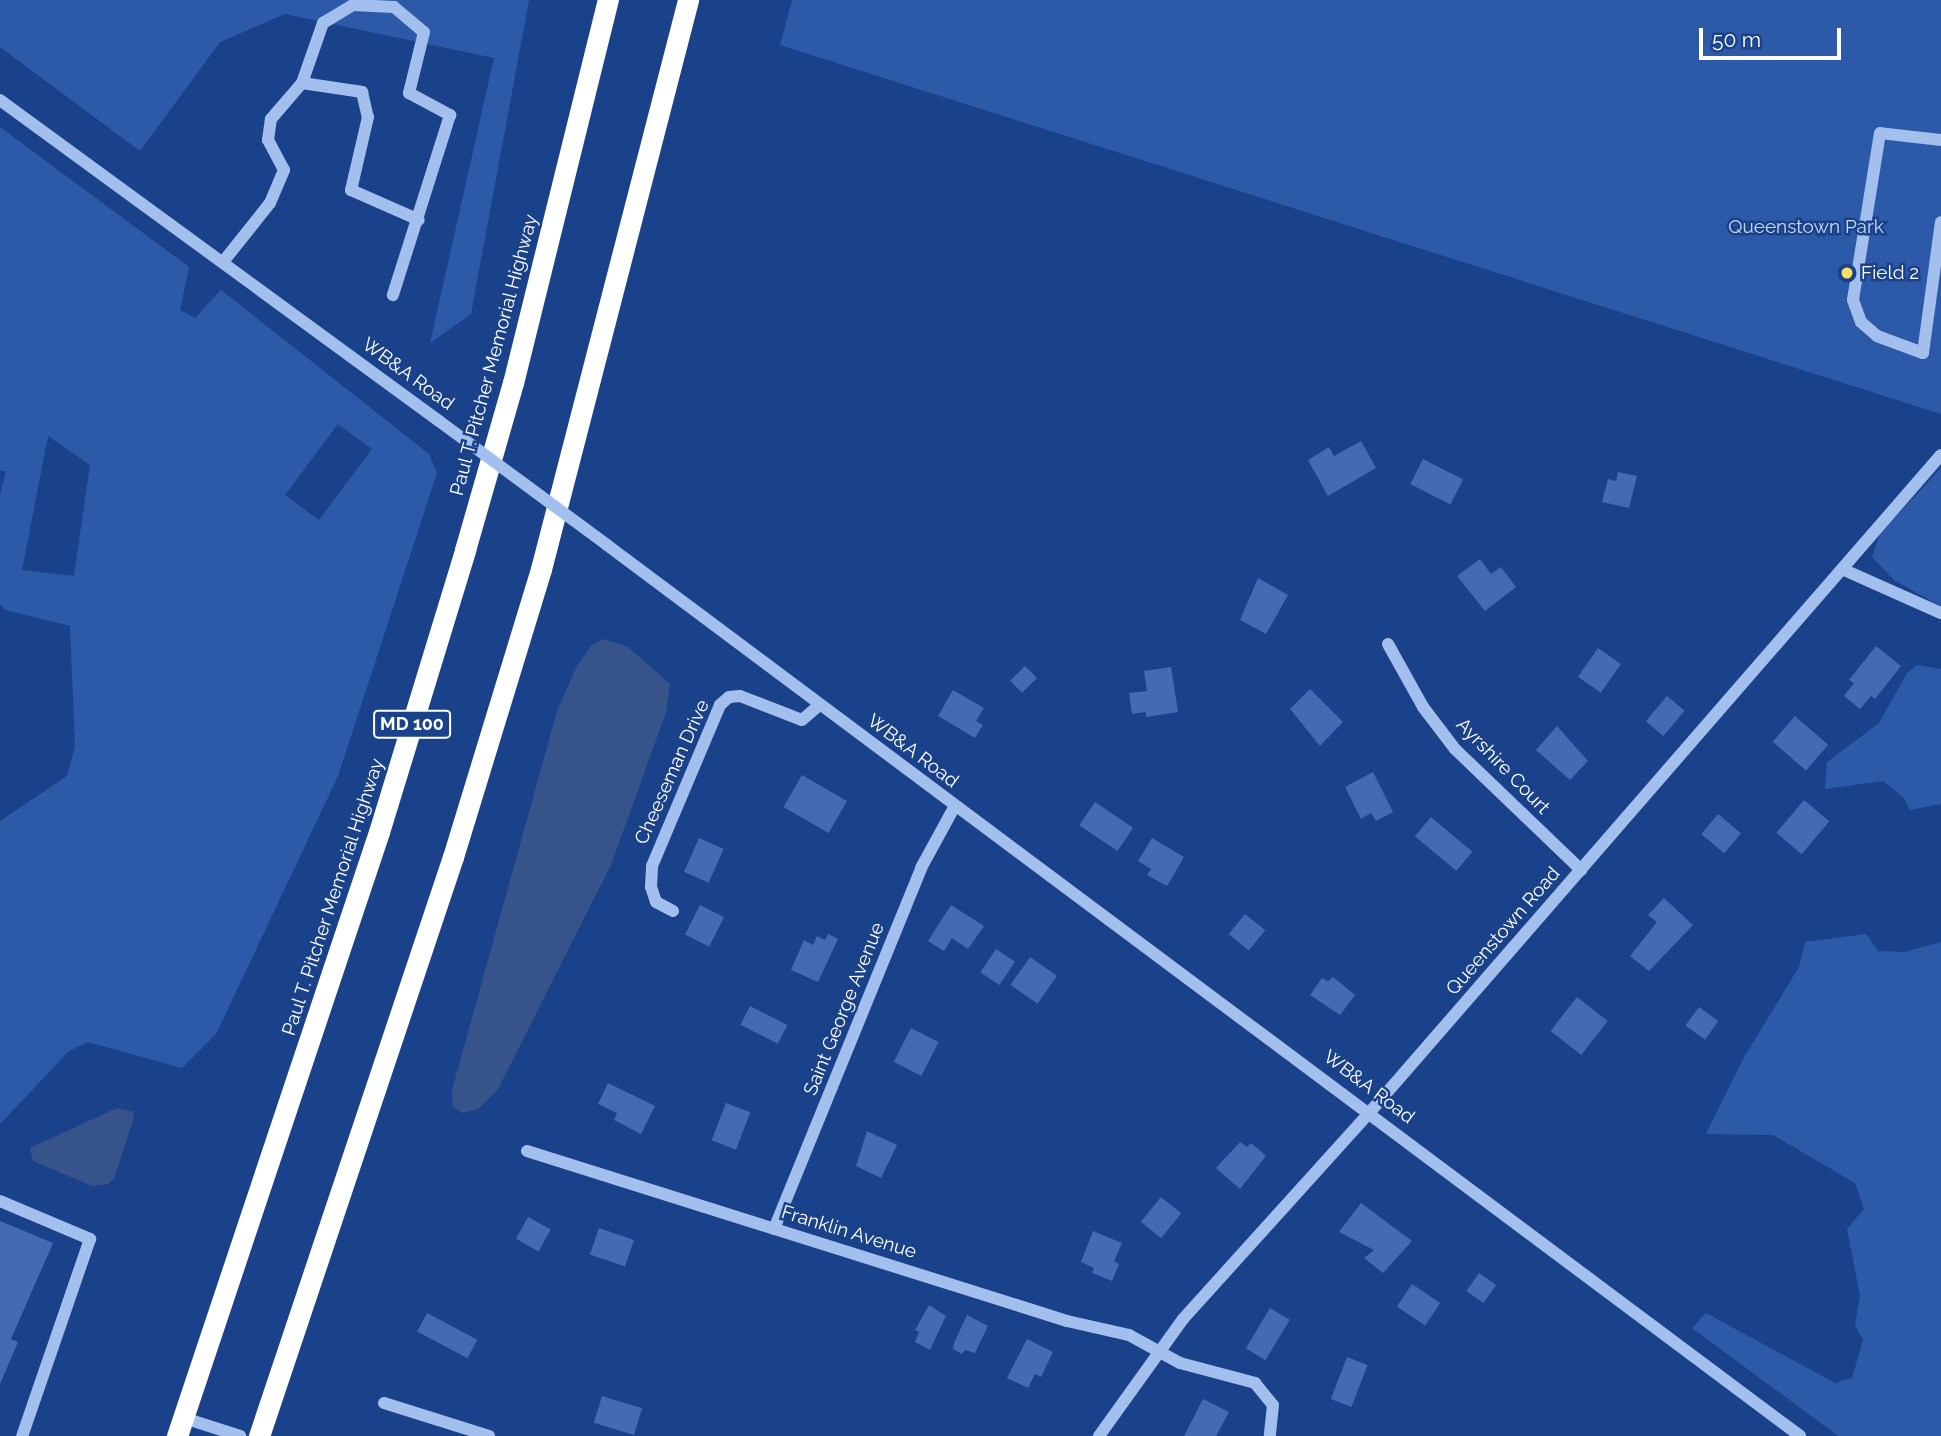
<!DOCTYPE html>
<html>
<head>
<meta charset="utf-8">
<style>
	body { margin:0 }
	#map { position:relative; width:1941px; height:1436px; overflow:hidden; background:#1a428a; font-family:Raleway,sans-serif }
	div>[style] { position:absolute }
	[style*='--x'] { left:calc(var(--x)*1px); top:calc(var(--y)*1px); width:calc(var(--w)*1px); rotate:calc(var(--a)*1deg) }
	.green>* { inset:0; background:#2d5aa8 }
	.water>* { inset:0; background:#37548a }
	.building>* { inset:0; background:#426bb2; transform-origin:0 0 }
	.minor>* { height:12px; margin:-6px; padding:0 6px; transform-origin:6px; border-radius:6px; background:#a3bfed }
	.highway>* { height:21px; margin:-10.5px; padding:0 10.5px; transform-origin:10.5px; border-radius:10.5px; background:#fff }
	.minor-bridge>* { height:12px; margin:-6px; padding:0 6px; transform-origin:6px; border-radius:6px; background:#a3bfed }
	.dots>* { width:19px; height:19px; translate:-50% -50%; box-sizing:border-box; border:4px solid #1a428a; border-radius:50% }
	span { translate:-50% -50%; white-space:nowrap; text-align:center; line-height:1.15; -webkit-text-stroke:5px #1a428a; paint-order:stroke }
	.shield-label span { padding:2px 5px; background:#1a428a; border:2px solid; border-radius:5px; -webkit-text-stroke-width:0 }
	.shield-label { font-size:18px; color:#fff; font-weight:700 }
	.park-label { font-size:19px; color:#c9dbf9 }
	.poi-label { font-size:19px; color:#fff }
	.left { translate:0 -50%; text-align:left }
	.street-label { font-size:19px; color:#fff }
	.scale { position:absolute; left:1699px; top:28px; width:142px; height:32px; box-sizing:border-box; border:4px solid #fff; border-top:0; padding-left:9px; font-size:21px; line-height:24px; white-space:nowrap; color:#fff; -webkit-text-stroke:5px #1a428a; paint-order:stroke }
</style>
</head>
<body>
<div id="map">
	<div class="green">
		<i style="clip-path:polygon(0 0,529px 0,471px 314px,430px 343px,494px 58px,285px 14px,220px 42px,140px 151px,0 47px)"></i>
		<i style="clip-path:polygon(792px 0,1941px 0,1941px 414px,780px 45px)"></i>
		<i style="clip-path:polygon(evenodd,0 127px,189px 267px,180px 310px,195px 318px,221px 290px,429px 454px,437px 473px,338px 776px,216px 1034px,182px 1068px,88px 1042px,69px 1051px,0 1124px,0 821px,67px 776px,75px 746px,70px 626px,5px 610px,0 604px,0 495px,6px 471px,0 471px,0 127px,338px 424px,372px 449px,319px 520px,285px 495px,338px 424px,0 127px,48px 436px,90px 465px,74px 576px,22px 570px,48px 436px)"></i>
		<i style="clip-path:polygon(1941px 468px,1941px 606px,1895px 581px,1872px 557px,1880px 534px)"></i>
		<i style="clip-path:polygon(1917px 665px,1941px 669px,1941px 804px,1910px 810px,1904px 798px,1883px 781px,1825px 789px,1827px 762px,1879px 723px,1907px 673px)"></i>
		<i style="clip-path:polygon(1866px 934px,1878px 951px,1904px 952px,1941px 942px,1941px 1436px,1838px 1436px,1692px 1328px,1706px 1313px,1835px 1383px,1852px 1378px,1863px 1340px,1855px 1325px,1860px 1296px,1847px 1229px,1864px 1209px,1855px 1183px,1773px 1135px,1706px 1134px,1743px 1059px,1799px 967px,1805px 942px)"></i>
	</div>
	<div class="water">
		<i style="clip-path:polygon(603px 639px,628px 647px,670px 684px,666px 712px,611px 865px,498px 1089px,478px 1109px,462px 1113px,453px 1107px,452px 1090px,557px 711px,577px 666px,591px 646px)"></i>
		<i style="clip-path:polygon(117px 1108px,133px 1112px,134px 1117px,114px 1179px,108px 1184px,92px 1186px,33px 1161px,30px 1148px)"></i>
	</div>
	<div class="building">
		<i style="clip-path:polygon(1361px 441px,1376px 468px,1328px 496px,1308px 460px,1329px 447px,1334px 456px)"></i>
		<i style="left:1423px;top:459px;width:45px;height:28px;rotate:27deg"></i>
		<i style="clip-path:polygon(1618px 472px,1637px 476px,1629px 508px,1602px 502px,1608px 479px,1616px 481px)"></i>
		<i style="clip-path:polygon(1480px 559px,1491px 574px,1501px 567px,1516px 587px,1485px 611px,1457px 576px)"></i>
		<i style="clip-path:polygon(1258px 578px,1288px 595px,1266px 634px,1240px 620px)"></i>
		<i style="clip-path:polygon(1876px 646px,1901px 666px,1875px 699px,1871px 696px,1860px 709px,1844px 696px,1854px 683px,1849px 680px)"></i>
		<i style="left:1598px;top:648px;width:28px;height:35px;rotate:35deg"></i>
		<i style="left:1025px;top:666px;width:17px;height:21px;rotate:45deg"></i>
		<i style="clip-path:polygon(1171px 667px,1178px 712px,1146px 717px,1146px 712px,1132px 714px,1129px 693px,1147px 691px,1144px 671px)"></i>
		<i style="clip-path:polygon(1310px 689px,1343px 722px,1320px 746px,1290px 709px)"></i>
		<i style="clip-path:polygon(953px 690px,984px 708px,976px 721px,983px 725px,975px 738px,938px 716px)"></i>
		<i style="left:1667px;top:696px;width:23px;height:33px;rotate:40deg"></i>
		<i style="left:1795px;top:716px;width:44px;height:34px;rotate:41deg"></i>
		<i style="clip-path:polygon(1557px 726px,1588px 761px,1570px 780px,1536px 750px)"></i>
		<i style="clip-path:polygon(1373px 772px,1393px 812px,1376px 821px,1371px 813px,1361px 819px,1345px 787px)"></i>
		<i style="left:802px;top:775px;width:52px;height:37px;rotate:30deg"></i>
		<i style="left:1804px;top:800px;width:33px;height:43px;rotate:40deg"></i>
		<i style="left:1095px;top:802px;width:46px;height:28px;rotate:34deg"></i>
		<i style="left:1718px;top:814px;width:30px;height:26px;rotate:40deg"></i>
		<i style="left:1431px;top:817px;width:54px;height:25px;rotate:40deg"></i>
		<i style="left:699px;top:838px;width:27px;height:37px;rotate:24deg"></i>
		<i style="clip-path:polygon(1152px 838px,1184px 857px,1167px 886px,1147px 875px,1151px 869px,1138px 861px)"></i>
		<i style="clip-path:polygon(1664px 898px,1693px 925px,1649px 971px,1630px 956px,1657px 922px,1648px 915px)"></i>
		<i style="left:700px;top:905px;width:27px;height:33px;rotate:27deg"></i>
		<i style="clip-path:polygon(951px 905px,984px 926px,968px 949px,952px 938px,944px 951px,928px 941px)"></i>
		<i style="left:1245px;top:914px;width:26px;height:26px;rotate:39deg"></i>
		<i style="clip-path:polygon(828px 934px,838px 939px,818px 982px,791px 970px,804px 940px,813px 945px,817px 936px,825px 940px)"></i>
		<i style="left:996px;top:949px;width:23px;height:28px;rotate:34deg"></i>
		<i style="left:1030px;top:957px;width:33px;height:34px;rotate:35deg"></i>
		<i style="clip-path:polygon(1333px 977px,1355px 995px,1340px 1015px,1310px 995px,1322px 978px,1328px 981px)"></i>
		<i style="left:1577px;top:997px;width:39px;height:43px;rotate:38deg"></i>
		<i style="left:750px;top:1006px;width:42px;height:21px;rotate:27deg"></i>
		<i style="left:1699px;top:1007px;width:24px;height:23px;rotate:36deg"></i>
		<i style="left:911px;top:1028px;width:31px;height:38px;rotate:27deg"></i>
		<i style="clip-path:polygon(608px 1083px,655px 1106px,641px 1134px,614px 1120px,617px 1113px,598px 1104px)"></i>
		<i style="left:726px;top:1103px;width:26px;height:40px;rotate:21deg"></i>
		<i style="clip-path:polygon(867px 1131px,897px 1145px,881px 1178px,856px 1166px)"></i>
		<i style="clip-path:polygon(1240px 1142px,1247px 1147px,1251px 1143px,1266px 1156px,1240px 1189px,1216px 1168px)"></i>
		<i style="left:1161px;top:1197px;width:26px;height:32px;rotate:39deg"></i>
		<i style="clip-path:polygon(1361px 1203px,1412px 1241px,1383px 1273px,1364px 1258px,1374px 1250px,1339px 1232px)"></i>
		<i style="left:528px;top:1217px;width:26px;height:25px;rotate:29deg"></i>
		<i style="clip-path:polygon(0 1221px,53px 1243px,11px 1339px,18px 1342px,0 1384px)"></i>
		<i style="left:599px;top:1228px;width:37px;height:28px;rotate:19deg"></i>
		<i style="clip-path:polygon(1093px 1231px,1122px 1243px,1114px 1261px,1119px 1264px,1112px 1281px,1092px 1273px,1094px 1268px,1081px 1262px)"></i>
		<i style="left:1479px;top:1273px;width:21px;height:22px;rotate:35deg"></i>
		<i style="left:1412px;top:1284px;width:34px;height:27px;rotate:34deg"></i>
		<i style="clip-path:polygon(929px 1305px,946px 1316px,930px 1350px,915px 1342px,919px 1332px,915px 1330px)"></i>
		<i style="left:1270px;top:1308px;width:23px;height:47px;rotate:31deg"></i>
		<i style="left:427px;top:1313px;width:57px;height:21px;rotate:28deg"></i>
		<i style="clip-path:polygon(967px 1315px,988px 1326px,975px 1353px,965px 1350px,962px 1354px,953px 1349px,954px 1343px)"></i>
		<i style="clip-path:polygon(1027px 1339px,1053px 1352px,1041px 1377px,1035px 1374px,1028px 1388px,1007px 1378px)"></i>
		<i style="left:1347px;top:1357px;width:22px;height:45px;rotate:21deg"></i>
		<i style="left:602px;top:1396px;width:42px;height:28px;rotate:17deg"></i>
		<i style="clip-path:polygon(1203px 1399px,1229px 1412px,1216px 1436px,1184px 1436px)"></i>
	</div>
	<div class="minor">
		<i style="--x:302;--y:83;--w:64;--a:-70.7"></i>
		<i style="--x:323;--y:23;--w:35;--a:-31"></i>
		<i style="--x:353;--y:5;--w:41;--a:2.8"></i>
		<i style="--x:394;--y:7;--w:39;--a:40"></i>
		<i style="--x:424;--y:32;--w:63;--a:103.8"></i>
		<i style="--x:409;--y:93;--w:47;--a:28.2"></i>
		<i style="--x:450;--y:115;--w:189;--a:107.6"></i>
		<i style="--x:0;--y:100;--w:544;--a:36.17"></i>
		<i style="--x:1941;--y:140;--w:61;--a:-173.5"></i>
		<i style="--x:1880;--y:133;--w:169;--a:99.2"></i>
		<i style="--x:1853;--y:300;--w:23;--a:70"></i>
		<i style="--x:1861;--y:322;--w:21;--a:41"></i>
		<i style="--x:1877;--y:336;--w:49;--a:20.3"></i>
		<i style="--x:1923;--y:353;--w:132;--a:-82.2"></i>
		<i style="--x:223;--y:262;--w:75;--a:-51.5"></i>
		<i style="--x:270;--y:203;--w:36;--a:-67"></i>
		<i style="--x:284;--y:170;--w:34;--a:-118"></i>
		<i style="--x:268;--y:140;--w:21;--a:-82"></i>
		<i style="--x:271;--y:119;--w:48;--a:-49.3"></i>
		<i style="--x:302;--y:83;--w:61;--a:8.5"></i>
		<i style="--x:362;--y:92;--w:26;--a:77"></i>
		<i style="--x:368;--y:117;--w:75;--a:103.1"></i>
		<i style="--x:351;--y:190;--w:74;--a:23.8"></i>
		<i style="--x:607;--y:545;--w:1489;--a:36.75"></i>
		<i style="--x:1842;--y:569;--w:108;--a:24"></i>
		<i style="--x:1388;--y:644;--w:72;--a:60.9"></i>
		<i style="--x:1423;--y:707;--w:53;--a:52.7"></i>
		<i style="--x:1455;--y:749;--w:175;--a:43.8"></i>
		<i style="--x:673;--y:911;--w:19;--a:-152"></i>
		<i style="--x:656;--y:902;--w:16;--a:-108"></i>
		<i style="--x:651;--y:887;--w:21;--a:-87"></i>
		<i style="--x:652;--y:866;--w:175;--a:-67.1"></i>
		<i style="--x:720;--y:705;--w:12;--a:-42"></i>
		<i style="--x:729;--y:697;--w:11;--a:-5"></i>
		<i style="--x:740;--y:696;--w:66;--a:21.2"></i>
		<i style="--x:802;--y:720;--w:23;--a:-41"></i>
		<i style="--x:527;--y:1151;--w:566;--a:17.47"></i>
		<i style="--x:1067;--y:1321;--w:64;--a:12.7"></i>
		<i style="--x:1129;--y:1335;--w:58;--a:28.8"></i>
		<i style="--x:1180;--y:1363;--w:78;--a:14.9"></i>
		<i style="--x:1255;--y:1383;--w:28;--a:51"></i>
		<i style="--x:1273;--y:1405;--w:31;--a:96"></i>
		<i style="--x:0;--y:1201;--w:98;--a:22.9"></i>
		<i style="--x:90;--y:1239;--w:208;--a:109"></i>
		<i style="--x:774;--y:1229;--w:390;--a:-67.8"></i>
		<i style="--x:921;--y:868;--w:71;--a:-61.3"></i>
		<i style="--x:384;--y:1403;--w:110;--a:17.4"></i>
		<i style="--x:184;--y:1418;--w:59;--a:17.8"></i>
		<i style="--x:1099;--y:1436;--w:144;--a:-54.3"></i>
		<i style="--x:1183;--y:1319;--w:279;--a:-47.9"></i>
		<i style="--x:1370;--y:1112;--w:870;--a:-49.01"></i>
	</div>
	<div class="highway">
		<i style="--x:177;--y:1436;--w:637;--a:-71.51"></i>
		<i style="--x:379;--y:832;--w:295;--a:-73"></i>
		<i style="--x:465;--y:550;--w:174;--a:-74"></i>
		<i style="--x:513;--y:383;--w:395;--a:-76.1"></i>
		<i style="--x:259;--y:1436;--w:611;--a:-71.48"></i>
		<i style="--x:453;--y:857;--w:301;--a:-73"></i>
		<i style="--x:541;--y:569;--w:588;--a:-75.51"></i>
	</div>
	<div class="minor-bridge">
		<i style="--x:439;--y:421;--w:209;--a:36.4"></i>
	</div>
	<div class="dots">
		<i style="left:1847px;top:273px;background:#ffdd60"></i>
	</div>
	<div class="shield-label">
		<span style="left:412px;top:724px">MD 100</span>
	</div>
	<div class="park-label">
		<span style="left:1806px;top:227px">Queenstown Park</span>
	</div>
	<div class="poi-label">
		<span class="left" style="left:1861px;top:273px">Field 2</span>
	</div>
	<div class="street-label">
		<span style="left:494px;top:355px;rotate:-75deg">Paul T. Pitcher Memorial Highway</span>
		<span style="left:408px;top:374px;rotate:36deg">WB&amp;A Road</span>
		<span style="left:913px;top:751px;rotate:37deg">WB&amp;A Road</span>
		<span style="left:1503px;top:766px;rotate:46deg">Ayrshire Court</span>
		<span style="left:672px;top:772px;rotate:-66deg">Cheeseman Drive</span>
		<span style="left:333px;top:897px;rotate:-72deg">Paul T. Pitcher Memorial Highway</span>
		<span style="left:1503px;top:931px;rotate:-49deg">Queenstown Road</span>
		<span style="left:844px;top:1009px;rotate:-68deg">Saint George Avenue</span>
		<span style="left:1369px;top:1087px;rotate:37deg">WB&amp;A Road</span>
		<span style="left:849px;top:1232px;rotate:17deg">Franklin Avenue</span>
	</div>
	<div class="scale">50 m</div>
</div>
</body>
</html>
